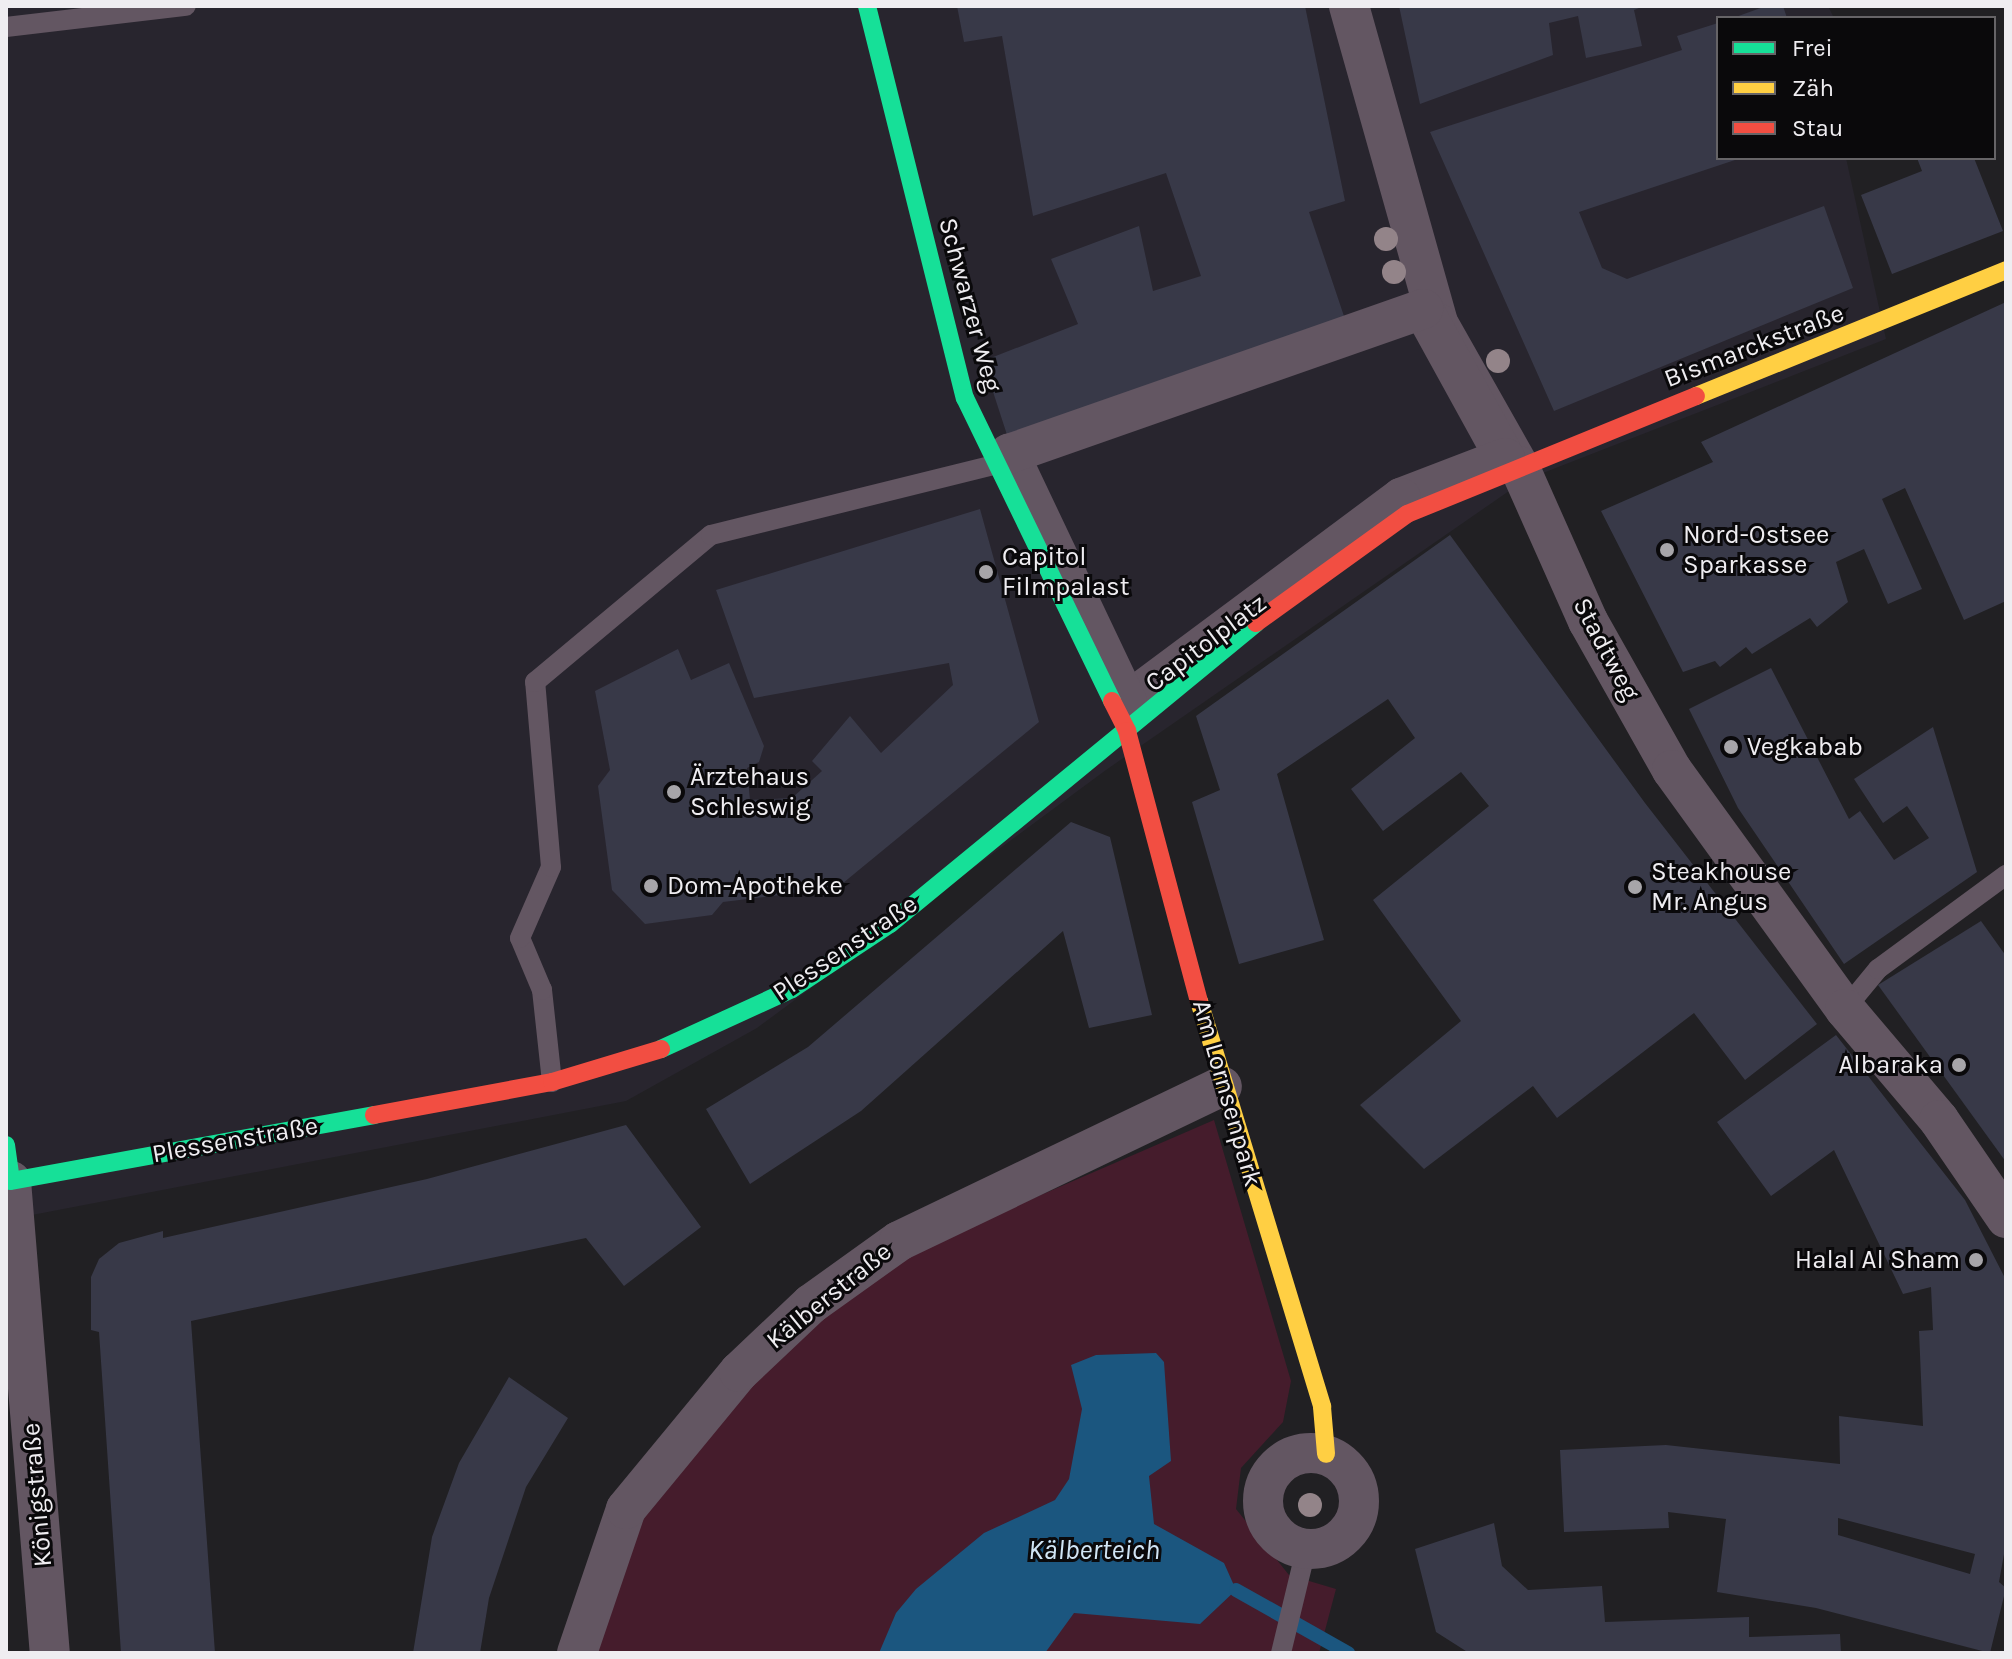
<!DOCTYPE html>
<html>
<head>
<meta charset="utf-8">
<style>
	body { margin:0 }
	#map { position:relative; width:2012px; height:1659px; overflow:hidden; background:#212023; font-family:Karla,sans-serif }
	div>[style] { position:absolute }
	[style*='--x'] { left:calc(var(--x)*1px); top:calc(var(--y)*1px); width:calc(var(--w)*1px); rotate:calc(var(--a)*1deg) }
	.built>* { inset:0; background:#28252e }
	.green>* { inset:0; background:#451c2c }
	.water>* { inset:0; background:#1b567f }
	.stream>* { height:14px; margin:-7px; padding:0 7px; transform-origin:7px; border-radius:7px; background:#1b567f }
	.building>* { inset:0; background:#383948 }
	.lane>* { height:20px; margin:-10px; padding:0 10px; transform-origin:10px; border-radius:10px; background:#635662 }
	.street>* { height:40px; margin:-20px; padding:0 20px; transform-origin:20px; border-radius:20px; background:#635662 }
	.street>.ring { margin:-20px; padding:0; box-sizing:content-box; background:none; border:40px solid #635662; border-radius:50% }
	.fast>* { height:18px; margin:-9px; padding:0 9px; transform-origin:9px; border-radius:9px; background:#16e098 }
	.slow>* { height:18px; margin:-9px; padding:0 9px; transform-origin:9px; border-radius:9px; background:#ffcf43 }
	.jam>* { height:18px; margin:-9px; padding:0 9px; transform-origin:9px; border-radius:9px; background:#f24e42 }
	.trees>* { width:24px; height:24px; margin:-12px; border-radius:50%; background:#938489 }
	.dots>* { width:22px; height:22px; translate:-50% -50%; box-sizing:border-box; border:4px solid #0a090b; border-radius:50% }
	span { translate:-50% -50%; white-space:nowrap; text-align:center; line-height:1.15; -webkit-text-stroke:6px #0a090b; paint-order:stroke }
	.street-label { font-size:26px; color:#efedf1 }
	.poi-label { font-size:26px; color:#efedf1 }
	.left { translate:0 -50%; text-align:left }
	.right { translate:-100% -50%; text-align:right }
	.water-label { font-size:28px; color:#d1e5f5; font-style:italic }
	.frame { position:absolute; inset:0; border:8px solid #efedf1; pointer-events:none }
	.legend { position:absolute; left:1716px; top:16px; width:280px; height:144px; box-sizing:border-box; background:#0a090b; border:2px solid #666467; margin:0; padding:10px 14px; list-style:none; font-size:24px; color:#efedf1 }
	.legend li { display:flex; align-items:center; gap:16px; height:40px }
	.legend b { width:40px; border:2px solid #666467 }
</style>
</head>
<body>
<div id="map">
	<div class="built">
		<i style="clip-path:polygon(6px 6px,1828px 6px,1834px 18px,1718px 18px,1718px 158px,1846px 158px,1886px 339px,1525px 480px,1106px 770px,757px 1028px,626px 1101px,6px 1220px)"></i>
	</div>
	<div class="green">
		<i style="clip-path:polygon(1214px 1120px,1291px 1381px,1283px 1422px,1241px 1468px,1236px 1509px,1289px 1575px,1336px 1589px,1319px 1653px,586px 1653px,630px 1523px,751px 1374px,902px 1255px)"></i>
	</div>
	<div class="water">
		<i style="clip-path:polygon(1156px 1353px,1164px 1362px,1171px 1461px,1149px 1476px,1154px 1524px,1224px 1563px,1236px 1590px,1200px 1624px,1074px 1613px,1045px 1653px,879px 1653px,896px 1613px,916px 1589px,984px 1533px,1055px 1500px,1069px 1479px,1082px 1409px,1071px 1365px,1096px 1355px)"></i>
	</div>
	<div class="stream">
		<i style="--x:1236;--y:1590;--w:129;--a:29.4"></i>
	</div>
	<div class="building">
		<i style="clip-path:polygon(957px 6px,1305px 6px,1345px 201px,1309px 212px,1349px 331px,1010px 444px,983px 361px,1078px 324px,1051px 259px,1139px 226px,1153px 291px,1201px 276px,1166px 173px,1033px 216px,1002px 36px,964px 42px)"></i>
		<i style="clip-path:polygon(1399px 6px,1644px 6px,1634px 10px,1642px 46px,1586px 58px,1578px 16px,1549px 23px,1553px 55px,1420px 104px)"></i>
		<i style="clip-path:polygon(1766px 6px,1783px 6px,1787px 18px,1733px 18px)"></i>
		<i style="clip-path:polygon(1718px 23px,1718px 158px,1738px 159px,1579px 212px,1602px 268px,1627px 279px,1824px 206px,1853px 288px,1554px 411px,1430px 132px,1682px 50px,1677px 36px)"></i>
		<i style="clip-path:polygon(1917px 158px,1974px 158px,2003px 231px,1892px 274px,1861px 195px,1922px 171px)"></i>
		<i style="clip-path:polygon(2006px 302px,2006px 601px,1964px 620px,1905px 488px,1882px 499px,1922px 589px,1888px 604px,1864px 549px,1836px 562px,1848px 602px,1817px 627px,1810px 618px,1752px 654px,1746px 647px,1720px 667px,1715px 661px,1683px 672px,1601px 511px,1713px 462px,1701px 442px)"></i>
		<i style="clip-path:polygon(980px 509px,1039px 722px,837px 888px,723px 902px,712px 915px,645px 924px,612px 890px,598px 786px,610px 770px,595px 691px,678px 649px,691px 680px,729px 663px,764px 746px,759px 762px,747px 768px,750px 800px,792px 798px,822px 771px,812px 761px,850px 716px,881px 753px,953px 685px,949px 663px,754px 698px,716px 590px)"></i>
		<i style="clip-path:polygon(1450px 535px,1645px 803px,1817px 1024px,1745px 1080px,1694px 1013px,1557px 1118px,1533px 1086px,1424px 1169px,1360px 1105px,1461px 1021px,1373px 900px,1489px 806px,1461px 772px,1383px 831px,1351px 789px,1415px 738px,1388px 699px,1277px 774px,1324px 940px,1239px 964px,1192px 802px,1220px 790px,1196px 716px)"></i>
		<i style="clip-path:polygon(1771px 668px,1849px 819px,1860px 811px,1894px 860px,1929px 838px,1907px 806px,1883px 823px,1854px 779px,1933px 727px,1977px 872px,1844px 964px,1738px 808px,1689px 709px)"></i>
		<i style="clip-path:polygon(1071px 822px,1110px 837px,1152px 1015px,1089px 1028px,1063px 931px,861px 1111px,750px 1184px,706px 1109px,808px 1047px)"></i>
		<i style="clip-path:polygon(1981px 921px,2006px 956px,2006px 1162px,1878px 985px)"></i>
		<i style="clip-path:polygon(evenodd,1836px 1035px,1965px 1200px,2006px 1280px,2006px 1543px,1999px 1582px,2006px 1588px,1990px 1653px,1816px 1608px,1717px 1592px,1726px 1519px,1668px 1512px,1669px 1528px,1564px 1532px,1560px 1450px,1666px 1445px,1840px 1464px,1839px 1416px,1923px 1426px,1919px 1331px,1933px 1330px,1931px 1287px,1903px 1294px,1834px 1150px,1771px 1196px,1717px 1122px,1836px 1035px,1838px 1518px,1975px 1554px,1970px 1574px,1838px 1535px,1838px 1518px)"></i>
		<i style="clip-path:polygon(626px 1125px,701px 1227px,624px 1286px,586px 1238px,191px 1321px,215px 1653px,121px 1653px,99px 1332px,91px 1330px,91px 1277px,99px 1259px,119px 1243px,163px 1231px,163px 1238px,427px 1179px)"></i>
		<i style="clip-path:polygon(509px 1377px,568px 1418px,526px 1487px,489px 1598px,480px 1653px,413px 1653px,432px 1537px,459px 1463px)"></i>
		<i style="clip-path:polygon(1494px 1523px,1502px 1566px,1528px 1590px,1602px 1586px,1605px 1622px,1749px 1617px,1749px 1637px,1840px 1634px,1841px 1653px,1469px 1653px,1436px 1632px,1415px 1549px)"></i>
	</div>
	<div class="lane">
		<i style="--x:6;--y:27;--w:181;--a:-6.7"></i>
		<i style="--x:1845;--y:1009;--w:52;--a:-50.5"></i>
		<i style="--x:1878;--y:969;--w:159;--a:-36.3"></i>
		<i style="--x:552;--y:1082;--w:93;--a:-96.2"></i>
		<i style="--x:542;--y:990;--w:56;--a:-112.9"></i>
		<i style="--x:520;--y:938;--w:77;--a:-66.4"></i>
		<i style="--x:551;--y:867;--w:186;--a:-94.9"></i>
		<i style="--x:535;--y:682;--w:229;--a:-39.9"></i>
		<i style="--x:711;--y:535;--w:295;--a:-13.9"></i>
		<i style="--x:1281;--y:1653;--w:106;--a:-76.4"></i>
	</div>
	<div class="street">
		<i style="--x:1349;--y:6;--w:329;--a:74.3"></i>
		<i style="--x:1438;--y:323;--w:164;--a:60.5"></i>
		<i style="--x:1519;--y:466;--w:170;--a:66"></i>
		<i style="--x:1588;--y:621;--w:171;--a:60.6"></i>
		<i style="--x:1672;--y:770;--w:295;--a:54.1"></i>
		<i style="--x:1845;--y:1009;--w:145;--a:49.7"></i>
		<i style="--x:1939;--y:1120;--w:119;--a:55.6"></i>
		<i style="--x:1423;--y:309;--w:170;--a:61.2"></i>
		<i style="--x:1505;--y:458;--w:111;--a:159"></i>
		<i style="--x:1401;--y:498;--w:342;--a:143.3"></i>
		<i style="--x:1127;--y:702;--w:275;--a:-115.4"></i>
		<i style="--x:1009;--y:454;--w:439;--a:-19.3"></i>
		<i style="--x:6;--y:1183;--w:5;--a:-22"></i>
		<i style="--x:11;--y:1181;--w:474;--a:85.3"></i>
		<i class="ring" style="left:1263px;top:1453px;width:56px;height:56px"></i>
		<i style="--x:577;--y:1653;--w:152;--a:-71.2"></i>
		<i style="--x:626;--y:1509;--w:178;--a:-50.5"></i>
		<i style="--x:739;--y:1372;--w:99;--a:-43.4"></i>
		<i style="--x:811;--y:1304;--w:108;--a:-35.6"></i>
		<i style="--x:899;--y:1241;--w:358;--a:-25.6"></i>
	</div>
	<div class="fast">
		<i style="--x:867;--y:6;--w:404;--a:76"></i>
		<i style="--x:965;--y:398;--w:337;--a:64.1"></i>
		<i style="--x:661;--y:1049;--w:144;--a:-24.6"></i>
		<i style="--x:792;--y:989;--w:118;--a:-33.6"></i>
		<i style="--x:890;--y:924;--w:474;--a:-39.4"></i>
		<i style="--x:6;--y:1145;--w:36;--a:82"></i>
		<i style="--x:11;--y:1181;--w:369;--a:-10.3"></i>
	</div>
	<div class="slow">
		<i style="--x:1696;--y:396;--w:335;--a:-22.1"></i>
		<i style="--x:1199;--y:1001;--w:424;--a:73.1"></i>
		<i style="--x:1322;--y:1407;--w:47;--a:85.1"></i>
	</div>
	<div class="jam">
		<i style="--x:1256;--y:623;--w:186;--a:-35.8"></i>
		<i style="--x:1407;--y:514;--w:312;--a:-22.2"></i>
		<i style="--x:1112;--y:701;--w:34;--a:63"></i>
		<i style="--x:1127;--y:731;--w:279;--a:75.1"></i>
		<i style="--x:374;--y:1115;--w:181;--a:-10.5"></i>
		<i style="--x:552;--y:1082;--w:114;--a:-16.8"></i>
	</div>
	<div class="trees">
		<i style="left:1386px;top:239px"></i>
		<i style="left:1394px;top:272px"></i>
		<i style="left:1498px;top:361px"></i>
		<i style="left:1310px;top:1505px"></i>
	</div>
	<div class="dots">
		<i style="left:1667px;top:550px;background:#a7a5a9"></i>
		<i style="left:986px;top:572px;background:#a7a5a9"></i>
		<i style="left:1731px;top:747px;background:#a7a5a9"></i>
		<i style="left:674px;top:792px;background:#a7a5a9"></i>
		<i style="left:651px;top:886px;background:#a7a5a9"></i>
		<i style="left:1635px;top:887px;background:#a7a5a9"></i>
		<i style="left:1959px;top:1065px;background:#a7a5a9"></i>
		<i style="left:1976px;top:1260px;background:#a7a5a9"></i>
	</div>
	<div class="street-label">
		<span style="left:970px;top:305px;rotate:75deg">Schwarzer Weg</span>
		<span style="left:1754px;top:346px;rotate:-21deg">Bismarckstraße</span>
		<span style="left:1206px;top:643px;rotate:-37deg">Capitolplatz</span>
		<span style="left:1606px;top:649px;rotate:62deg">Stadtweg</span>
		<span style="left:845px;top:948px;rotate:-34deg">Plessenstraße</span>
		<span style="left:1227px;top:1093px;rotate:74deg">Am Lornsenpark</span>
		<span style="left:235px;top:1140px;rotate:-10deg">Plessenstraße</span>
		<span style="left:829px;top:1296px;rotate:-39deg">Kälberstraße</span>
		<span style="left:37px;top:1495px;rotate:-95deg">Königstraße</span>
	</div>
	<div class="poi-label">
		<span class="left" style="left:1683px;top:550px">Nord-Ostsee<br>Sparkasse</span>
		<span class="left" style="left:1002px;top:572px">Capitol<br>Filmpalast</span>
		<span class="left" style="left:1747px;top:747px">Vegkabab</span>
		<span class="left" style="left:690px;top:792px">Ärztehaus<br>Schleswig</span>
		<span class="left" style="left:1651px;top:887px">Steakhouse<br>Mr. Angus</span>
		<span class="left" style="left:667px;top:886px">Dom-Apotheke</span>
		<span class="right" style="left:1943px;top:1065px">Albaraka</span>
		<span class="right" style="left:1960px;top:1260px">Halal Al Sham</span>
	</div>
	<div class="water-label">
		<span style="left:1094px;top:1550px">Kälberteich</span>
	</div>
	<div class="frame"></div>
	<ul class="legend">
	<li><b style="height:10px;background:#16e098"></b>Frei</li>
	<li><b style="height:10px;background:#ffcf43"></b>Zäh</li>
	<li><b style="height:10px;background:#f24e42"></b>Stau</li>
	</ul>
</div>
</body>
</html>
